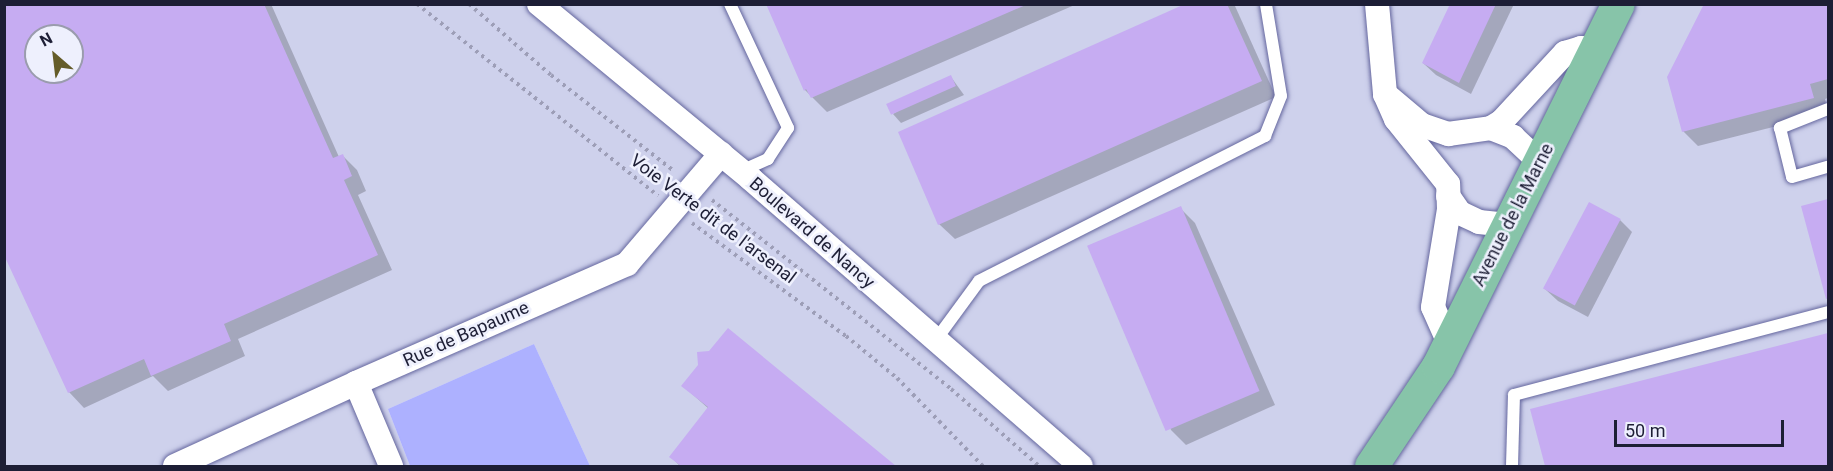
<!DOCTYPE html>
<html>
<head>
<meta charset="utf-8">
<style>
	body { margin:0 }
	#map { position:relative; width:1833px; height:471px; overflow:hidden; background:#dfe1fb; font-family:Roboto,sans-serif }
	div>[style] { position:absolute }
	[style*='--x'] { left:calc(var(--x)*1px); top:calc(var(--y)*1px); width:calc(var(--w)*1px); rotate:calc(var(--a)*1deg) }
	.built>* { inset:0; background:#ced1ec }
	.green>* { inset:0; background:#adb1ff }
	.shadow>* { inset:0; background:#0003 }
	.building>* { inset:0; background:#c6acf2; transform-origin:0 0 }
	.path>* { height:4px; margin-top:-2px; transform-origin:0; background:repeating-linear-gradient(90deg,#9d9eb7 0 3px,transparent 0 7.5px) }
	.roads { filter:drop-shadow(0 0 2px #64669e) drop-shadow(0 0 2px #64669e) }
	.service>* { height:12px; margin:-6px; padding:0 6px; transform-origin:6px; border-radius:6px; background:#fff }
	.minor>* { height:24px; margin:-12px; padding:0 12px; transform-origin:12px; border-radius:12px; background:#fff }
	.primary>* { height:33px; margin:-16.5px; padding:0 16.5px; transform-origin:16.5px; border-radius:16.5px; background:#87c4a9 }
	span { translate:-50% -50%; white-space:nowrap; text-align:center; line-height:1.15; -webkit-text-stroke:5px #eef0fd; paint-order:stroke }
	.street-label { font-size:18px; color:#1d1e35 }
	.frame { position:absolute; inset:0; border:6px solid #1d1e35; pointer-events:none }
	.north { position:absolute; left:24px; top:24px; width:60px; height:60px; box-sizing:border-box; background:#eef0fd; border:2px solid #9a9cad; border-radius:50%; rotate:332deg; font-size:16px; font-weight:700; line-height:24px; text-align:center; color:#1d1e35 }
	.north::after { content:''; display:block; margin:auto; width:21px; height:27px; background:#645c29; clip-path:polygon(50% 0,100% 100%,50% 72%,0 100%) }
	.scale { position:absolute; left:1614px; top:420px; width:170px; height:27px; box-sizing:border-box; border:3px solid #1d1e35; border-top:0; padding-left:8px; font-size:18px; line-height:21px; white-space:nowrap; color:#1d1e35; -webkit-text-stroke:4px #eef0fd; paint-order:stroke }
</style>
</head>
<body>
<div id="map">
	<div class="built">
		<i style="clip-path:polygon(evenodd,4px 5px,1828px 5px,1828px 466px,590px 466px,534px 344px,388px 409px,410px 466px,5px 466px,4px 5px,36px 36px,72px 36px,72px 72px,36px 72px,36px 36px)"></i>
	</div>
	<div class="green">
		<i style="clip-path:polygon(534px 344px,590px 466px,410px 466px,388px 409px)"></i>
	</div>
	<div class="shadow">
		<i style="clip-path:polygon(evenodd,4px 4px,271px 4px,339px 157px,342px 155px,357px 170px,366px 191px,358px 195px,392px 270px,238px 339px,245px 356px,168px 391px,153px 376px,84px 408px,69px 392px,4px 4px,36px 36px,72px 36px,72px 72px,36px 72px,36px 36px)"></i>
		<i style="clip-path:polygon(767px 4px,1077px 4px,827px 112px,805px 90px)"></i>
		<i style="clip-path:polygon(1189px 4px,1235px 6px,1276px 97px,955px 239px,939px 224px)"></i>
		<i style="clip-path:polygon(1452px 4px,1514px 4px,1471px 94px,1436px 75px,1423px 63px)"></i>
		<i style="clip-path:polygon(1705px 4px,1828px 4px,1828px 98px,1825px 99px,1828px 113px,1698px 146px,1683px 131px)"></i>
		<i style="clip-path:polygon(951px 77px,964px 95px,901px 123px,893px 114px)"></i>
		<i style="clip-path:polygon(1828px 201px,1828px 300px,1802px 207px)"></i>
		<i style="clip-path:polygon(1180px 208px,1195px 223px,1275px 405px,1186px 445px,1171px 430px,1090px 248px)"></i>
		<i style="clip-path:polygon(1620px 220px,1632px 232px,1588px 317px,1558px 301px,1545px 289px)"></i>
		<i style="clip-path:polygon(728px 330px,894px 466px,680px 466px,671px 457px,709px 409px,683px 386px)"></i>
		<i style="clip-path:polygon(1828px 334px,1828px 466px,1546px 466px,1532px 410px)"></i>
	</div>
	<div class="building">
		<i style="clip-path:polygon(evenodd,4px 4px,264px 4px,333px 158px,343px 154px,352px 176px,344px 180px,378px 255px,224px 324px,231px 341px,151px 376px,144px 359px,68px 393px,4px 255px,4px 4px,36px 36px,72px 36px,72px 72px,36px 72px,36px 36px)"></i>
		<i style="clip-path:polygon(766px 4px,1028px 4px,811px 98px,806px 89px,804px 91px)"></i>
		<i style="clip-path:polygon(1185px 4px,1227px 4px,1262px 81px,938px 225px,898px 132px)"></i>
		<i style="clip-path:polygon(1450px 4px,1496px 4px,1459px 83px,1422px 63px)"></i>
		<i style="clip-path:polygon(1704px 4px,1828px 4px,1828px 79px,1810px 84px,1814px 98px,1682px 132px,1667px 77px)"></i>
		<i style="left:951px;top:75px;width:12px;height:71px;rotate:66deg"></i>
		<i style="clip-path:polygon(1828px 199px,1828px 298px,1826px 299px,1801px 206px)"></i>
		<i style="left:1589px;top:202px;width:36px;height:98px;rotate:28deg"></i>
		<i style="left:1181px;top:206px;width:201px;height:102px;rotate:67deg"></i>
		<i style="clip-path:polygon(728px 328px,896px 466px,681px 466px,669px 457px,708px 407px,681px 386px,698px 365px,697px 352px,709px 351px)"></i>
		<i style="clip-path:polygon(1828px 333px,1828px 466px,1545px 466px,1530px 409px)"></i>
	</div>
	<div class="path">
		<i style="--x:417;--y:4;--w:308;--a:38.5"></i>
		<i style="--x:469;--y:4;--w:108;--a:40.9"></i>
		<i style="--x:551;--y:75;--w:157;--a:38"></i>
		<i style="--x:712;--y:200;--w:305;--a:38.3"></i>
		<i style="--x:951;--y:389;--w:117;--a:41.2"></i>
		<i style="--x:692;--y:223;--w:191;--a:36.3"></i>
		<i style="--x:846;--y:336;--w:66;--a:39.5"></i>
		<i style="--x:897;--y:378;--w:123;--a:45.7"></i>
	</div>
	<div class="roads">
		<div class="service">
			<i style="--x:730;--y:4;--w:137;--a:64.9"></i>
			<i style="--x:788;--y:128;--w:37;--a:123"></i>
			<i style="--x:768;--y:159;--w:30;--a:156"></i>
			<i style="--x:1828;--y:109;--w:52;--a:158.4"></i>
			<i style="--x:1780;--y:128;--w:50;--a:76.2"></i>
			<i style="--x:1792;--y:177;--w:37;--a:-16"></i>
			<i style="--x:935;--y:341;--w:74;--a:-53.7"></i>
			<i style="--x:979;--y:281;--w:321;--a:-26.9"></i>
			<i style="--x:1265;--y:136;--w:43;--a:-68.2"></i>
			<i style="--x:1281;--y:96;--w:93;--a:-99.3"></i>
			<i style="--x:1512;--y:466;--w:71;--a:-88.4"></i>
			<i style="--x:1514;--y:395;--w:325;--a:-14.8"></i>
		</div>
		<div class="minor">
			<i style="--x:539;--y:4;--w:275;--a:39.5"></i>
			<i style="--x:751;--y:179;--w:437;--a:41"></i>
			<i style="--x:1377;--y:4;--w:90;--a:84.9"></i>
			<i style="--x:1491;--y:128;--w:24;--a:22"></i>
			<i style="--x:1513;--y:137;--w:37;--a:43"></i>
			<i style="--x:1448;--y:196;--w:21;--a:55"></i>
			<i style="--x:1460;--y:213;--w:21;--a:25"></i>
			<i style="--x:1479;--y:222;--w:29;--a:6"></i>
			<i style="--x:1449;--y:343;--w:39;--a:-114"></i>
			<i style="--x:1433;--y:307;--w:99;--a:-80.7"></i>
			<i style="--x:1449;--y:209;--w:25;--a:-92"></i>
			<i style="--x:1448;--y:184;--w:83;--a:-128.7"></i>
			<i style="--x:1396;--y:119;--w:27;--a:-114"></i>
			<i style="--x:1385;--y:94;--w:48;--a:40"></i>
			<i style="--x:1422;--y:125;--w:28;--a:19"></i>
			<i style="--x:1448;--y:134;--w:43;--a:-7.9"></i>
			<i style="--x:1491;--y:128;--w:13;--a:-32"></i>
			<i style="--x:1502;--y:121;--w:93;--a:-47.2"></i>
			<i style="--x:1565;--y:53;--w:17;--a:-17"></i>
			<i style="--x:1581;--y:48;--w:14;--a:21"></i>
			<i style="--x:356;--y:383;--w:90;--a:67.1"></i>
			<i style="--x:175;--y:466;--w:199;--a:-24.6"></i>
			<i style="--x:356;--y:383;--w:296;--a:-23.7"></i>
			<i style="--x:627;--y:264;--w:145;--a:-49.5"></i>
		</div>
		<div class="primary">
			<i style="--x:1371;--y:466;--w:120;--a:-56.2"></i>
			<i style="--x:1438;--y:366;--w:404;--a:-63.6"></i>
		</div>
	</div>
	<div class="street-label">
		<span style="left:1513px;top:215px;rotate:-63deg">Avenue de la Marne</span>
		<span style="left:713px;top:219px;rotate:37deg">Voie Verte dit de l'arsenal</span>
		<span style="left:812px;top:233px;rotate:41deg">Boulevard de Nancy</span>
		<span style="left:466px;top:334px;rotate:-24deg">Rue de Bapaume</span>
	</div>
	<div class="frame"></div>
	<div class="north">N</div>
	<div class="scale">50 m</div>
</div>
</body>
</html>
